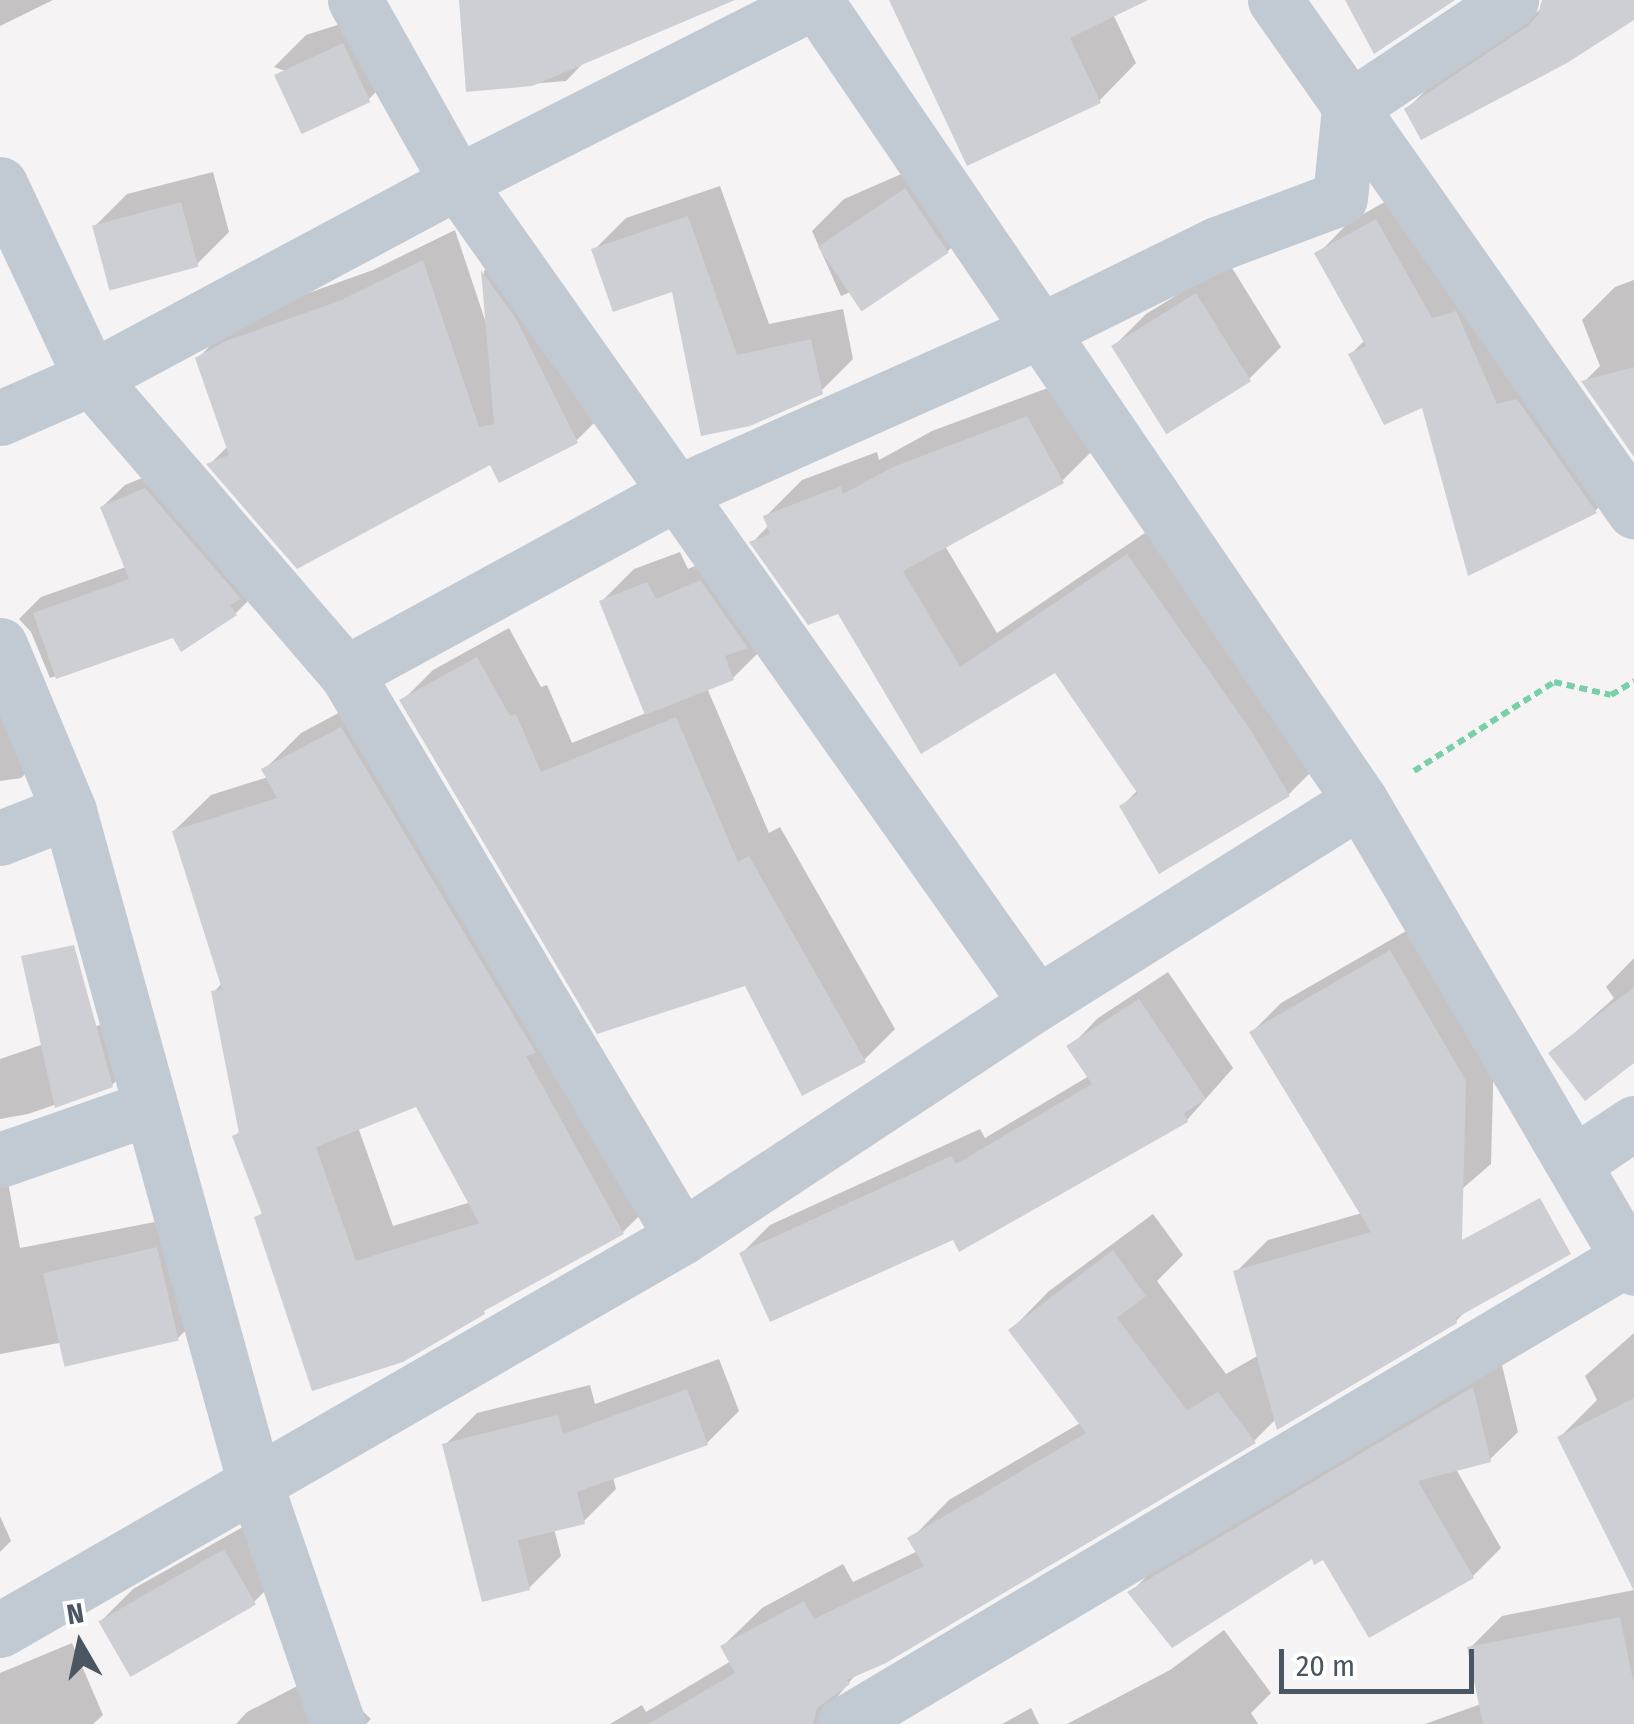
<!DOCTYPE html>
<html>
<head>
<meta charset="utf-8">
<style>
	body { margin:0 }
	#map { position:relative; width:1634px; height:1724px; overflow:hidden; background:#f5f3f3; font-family:"Fira Sans Condensed",sans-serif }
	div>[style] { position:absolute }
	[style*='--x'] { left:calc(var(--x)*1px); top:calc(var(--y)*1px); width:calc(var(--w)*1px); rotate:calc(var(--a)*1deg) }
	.shadow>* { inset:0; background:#0003 }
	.building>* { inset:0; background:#cdcfd5; transform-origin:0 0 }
	.path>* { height:6px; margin-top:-3px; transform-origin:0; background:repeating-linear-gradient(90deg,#7ad0a6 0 8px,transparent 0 13px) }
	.street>* { height:55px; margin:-27.5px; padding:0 27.5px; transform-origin:27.5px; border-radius:27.5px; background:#c1cad2 }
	span { translate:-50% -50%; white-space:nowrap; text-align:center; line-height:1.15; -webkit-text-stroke:8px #fff; paint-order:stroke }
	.north { position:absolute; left:30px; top:1594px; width:100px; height:100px; -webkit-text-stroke:8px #fff; paint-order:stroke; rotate:351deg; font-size:28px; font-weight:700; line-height:40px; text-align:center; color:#4a5661 }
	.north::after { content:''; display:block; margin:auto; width:35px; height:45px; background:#4a5661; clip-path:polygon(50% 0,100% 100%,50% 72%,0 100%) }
	.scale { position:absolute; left:1279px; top:1649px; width:195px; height:45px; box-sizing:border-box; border:5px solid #4a5661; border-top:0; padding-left:12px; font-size:30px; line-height:35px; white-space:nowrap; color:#4a5661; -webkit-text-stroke:8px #fff; paint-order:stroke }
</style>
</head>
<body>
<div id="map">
	<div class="shadow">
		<i style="clip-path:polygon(0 0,53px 0,0 26px)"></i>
		<i style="clip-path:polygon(461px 0,555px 0,591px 55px,566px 81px,469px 89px)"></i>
		<i style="clip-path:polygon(892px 0,1142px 0,1113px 14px,1136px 63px,1099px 101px)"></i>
		<i style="clip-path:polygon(1544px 0,1634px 0,1634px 17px,1407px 109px,1440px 76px,1543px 8px)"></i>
		<i style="clip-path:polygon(375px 13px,400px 68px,368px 100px,274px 67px,306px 35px)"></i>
		<i style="clip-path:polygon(938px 158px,980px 219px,948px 251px,841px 296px,812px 231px,844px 199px)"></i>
		<i style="clip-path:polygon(213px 172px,229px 232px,197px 264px,95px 226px,127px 194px)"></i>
		<i style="clip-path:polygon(720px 186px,769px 324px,843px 309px,853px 359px,821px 391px,749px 423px,673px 288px,594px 250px,626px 218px)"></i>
		<i style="clip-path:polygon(1408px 189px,1627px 479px,1595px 511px,1470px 572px,1424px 405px,1351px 354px,1365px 340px,1318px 254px,1349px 222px)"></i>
		<i style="clip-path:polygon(455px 230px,486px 323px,484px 271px,514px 241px,608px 409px,576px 441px,491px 462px,210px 464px,228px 446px,198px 358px,230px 326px,261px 310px,373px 270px)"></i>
		<i style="clip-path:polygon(1229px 263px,1281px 347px,1249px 379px,1114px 346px,1146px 314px)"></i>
		<i style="clip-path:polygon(1634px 280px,1634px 451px,1584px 382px,1600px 366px,1582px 320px,1615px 287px)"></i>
		<i style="clip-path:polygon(1064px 382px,1098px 445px,1062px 481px,945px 546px,997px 633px,1164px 520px,1325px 758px,1289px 794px,1122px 806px,1138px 790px,1056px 670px,921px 750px,839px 611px,753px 542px,769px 525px,766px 516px,802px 480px,877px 452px,879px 460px,932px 431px)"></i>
		<i style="clip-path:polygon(169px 467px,258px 591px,235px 614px,50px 678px,31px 632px,19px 619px,41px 597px,126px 567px,102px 507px,125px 485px)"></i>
		<i style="clip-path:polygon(733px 550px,765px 646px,733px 678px,707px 688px,769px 833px,780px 827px,895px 1029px,864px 1060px,747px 983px,402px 701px,433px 670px,509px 628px,541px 687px,547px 685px,572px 743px,646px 713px,602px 601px,634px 569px,680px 552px,688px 569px)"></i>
		<i style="clip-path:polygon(0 640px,47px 752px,21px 778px,0 781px)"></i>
		<i style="clip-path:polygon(evenodd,378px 692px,660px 1195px,623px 1232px,387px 1364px,257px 1218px,264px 1211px,235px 1136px,241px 1130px,214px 992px,222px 983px,174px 831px,211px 795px,268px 777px,264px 770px,301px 733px,378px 692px,417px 1104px,471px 1202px,393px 1226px,358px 1127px,417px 1104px)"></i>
		<i style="clip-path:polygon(1420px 923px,1494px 1051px,1491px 1164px,1411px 1233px,1488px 1289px,1456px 1321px,1276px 1419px,1254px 1441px,857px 1673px,833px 1702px,847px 1724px,610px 1724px,642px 1705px,646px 1712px,731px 1661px,723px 1646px,762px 1608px,843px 1564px,853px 1582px,918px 1551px,911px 1539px,949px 1500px,1082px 1422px,1011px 1330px,1049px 1291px,1153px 1214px,1183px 1255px,1157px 1281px,1226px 1374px,1259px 1355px,1236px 1272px,1268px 1240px,1362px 1213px,1252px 1032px,1281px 1003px)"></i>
		<i style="clip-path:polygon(1634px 958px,1634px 1060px,1552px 1053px,1614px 998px,1606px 987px)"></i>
		<i style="clip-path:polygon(1168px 972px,1233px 1068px,1187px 1120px,954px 1236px,742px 1253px,770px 1225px,980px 1129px,985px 1138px,1089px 1076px,1070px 1047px,1098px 1018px)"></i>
		<i style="clip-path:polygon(135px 1013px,146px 1051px,112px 1085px,28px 1114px,0 1119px,0 1059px)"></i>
		<i style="clip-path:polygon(0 1138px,20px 1248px,191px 1215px,212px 1304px,178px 1338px,59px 1343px,0 1354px)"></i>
		<i style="clip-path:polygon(1634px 1333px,1634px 1515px,1560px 1437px,1597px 1400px,1585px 1376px)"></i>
		<i style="clip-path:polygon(719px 1359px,739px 1411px,707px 1443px,613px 1477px,616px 1489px,584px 1521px,554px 1528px,561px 1556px,529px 1588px,445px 1445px,477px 1413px,590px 1385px,595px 1404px)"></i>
		<i style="clip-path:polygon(1501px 1361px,1518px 1432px,1489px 1460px,1456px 1469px,1501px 1548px,1473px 1576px,1314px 1555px,1131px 1592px,1159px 1564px)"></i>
		<i style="clip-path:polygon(0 1516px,11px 1541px,0 1552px)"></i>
		<i style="clip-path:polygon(257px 1519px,286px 1570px,254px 1602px,101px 1621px,133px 1589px)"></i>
		<i style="clip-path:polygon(1634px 1590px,1634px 1724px,1425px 1724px,1481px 1704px,1470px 1648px,1502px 1616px)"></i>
		<i style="clip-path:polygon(1224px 1630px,1271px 1693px,1251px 1713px,1258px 1724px,1067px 1724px,1170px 1670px)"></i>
		<i style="clip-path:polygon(72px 1643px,103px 1715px,93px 1724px,0 1724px,0 1673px)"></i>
		<i style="clip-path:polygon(336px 1666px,347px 1696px,371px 1719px,366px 1724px,236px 1724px,247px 1712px)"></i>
		<i style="clip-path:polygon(1031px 1708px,1039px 1724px,1002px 1724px)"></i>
	</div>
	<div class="building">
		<i style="clip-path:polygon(459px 0,735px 0,532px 86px,466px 92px)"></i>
		<i style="clip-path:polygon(889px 0,1148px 0,1070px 38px,1101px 103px,967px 166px)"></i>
		<i style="clip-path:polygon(1345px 0,1455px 0,1374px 54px)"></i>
		<i style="clip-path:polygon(1542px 0,1634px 0,1634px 20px,1567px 63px,1421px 140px,1404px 109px,1528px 26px,1538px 15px)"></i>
		<i style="left:343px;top:43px;width:65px;height:76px;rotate:65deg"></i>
		<i style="left:905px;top:188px;width:78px;height:105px;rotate:56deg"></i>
		<i style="left:181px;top:202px;width:67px;height:92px;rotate:75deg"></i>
		<i style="clip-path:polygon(688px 216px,737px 355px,811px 339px,823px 394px,750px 426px,701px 436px,672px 292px,613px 312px,591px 249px)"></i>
		<i style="clip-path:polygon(1376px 219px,1432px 318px,1456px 311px,1497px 404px,1517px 399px,1597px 513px,1468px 576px,1422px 408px,1384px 425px,1348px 354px,1366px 346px,1314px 253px)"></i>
		<i style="clip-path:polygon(423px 260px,479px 427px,494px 424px,481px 270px,516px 319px,578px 443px,499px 483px,490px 465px,297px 569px,206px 464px,229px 455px,195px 358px,226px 341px,339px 301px)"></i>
		<i style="left:1196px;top:293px;width:104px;height:100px;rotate:58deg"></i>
		<i style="clip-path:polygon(1634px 367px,1634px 457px,1581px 381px)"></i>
		<i style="clip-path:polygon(1027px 416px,1064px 483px,903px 571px,960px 667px,1127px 554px,1250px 729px,1290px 796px,1159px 874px,1119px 806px,1138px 794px,1055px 673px,921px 754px,838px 614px,808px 625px,749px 542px,770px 534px,763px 516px,841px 486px,843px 494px,893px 467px)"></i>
		<i style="clip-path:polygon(145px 488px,241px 599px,230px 605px,237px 615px,181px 652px,173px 638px,56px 679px,33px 613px,129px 579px,100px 507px)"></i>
		<i style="clip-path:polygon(700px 580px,748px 648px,725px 656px,734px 680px,645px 715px,599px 601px,647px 582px,656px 599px)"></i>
		<i style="clip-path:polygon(477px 657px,510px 716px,516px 714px,541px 772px,676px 717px,738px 862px,749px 856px,866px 1062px,802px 1096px,745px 986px,597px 1034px,399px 700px)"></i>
		<i style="clip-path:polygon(evenodd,341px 727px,536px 1053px,526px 1056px,624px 1234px,484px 1311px,485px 1314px,403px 1362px,312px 1391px,254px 1217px,262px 1214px,232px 1136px,239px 1133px,211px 991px,222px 989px,172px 831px,277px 798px,261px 769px,341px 727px,416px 1107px,479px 1223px,356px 1261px,316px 1147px,416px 1107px)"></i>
		<i style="clip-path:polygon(74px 945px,113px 1087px,55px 1108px,21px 956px)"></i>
		<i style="clip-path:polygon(1390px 950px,1466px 1081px,1462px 1240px,1540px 1198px,1571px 1254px,1456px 1318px,1457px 1323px,1277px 1430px,1233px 1271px,1371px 1232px,1249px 1032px)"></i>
		<i style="clip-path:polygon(1634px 987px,1634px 1063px,1585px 1101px,1548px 1053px)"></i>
		<i style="clip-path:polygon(1139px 999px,1206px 1099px,1184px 1113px,1188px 1122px,959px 1252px,953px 1240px,770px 1322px,739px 1253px,951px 1156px,956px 1164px,1092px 1084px,1066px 1046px)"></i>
		<i style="left:157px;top:1247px;width:96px;height:117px;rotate:77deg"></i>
		<i style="clip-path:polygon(1113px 1250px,1146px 1296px,1117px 1318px,1187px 1410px,1218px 1392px,1256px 1443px,886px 1663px,847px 1680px,850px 1684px,817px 1708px,813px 1724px,648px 1724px,735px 1673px,720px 1646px,804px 1601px,814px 1619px,924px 1566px,907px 1538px,1086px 1433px,1008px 1330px)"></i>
		<i style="clip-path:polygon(1473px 1387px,1491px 1462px,1418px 1481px,1474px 1578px,1369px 1638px,1323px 1560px,1314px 1565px,1312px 1559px,1172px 1648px,1127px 1592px,1293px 1494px,1295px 1496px,1294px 1493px)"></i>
		<i style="clip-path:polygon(687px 1389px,708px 1445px,577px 1492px,585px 1524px,518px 1540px,530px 1590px,482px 1602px,442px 1444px,558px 1415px,563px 1434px)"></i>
		<i style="clip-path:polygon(1634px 1398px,1634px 1591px,1557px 1437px)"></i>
		<i style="left:224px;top:1549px;width:64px;height:145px;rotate:60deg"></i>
		<i style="clip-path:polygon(1620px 1617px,1634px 1685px,1634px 1724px,1483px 1724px,1467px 1647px)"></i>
	</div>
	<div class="path">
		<i style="--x:1414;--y:771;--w:166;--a:-32.4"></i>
		<i style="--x:1554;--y:682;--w:58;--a:12.8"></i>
		<i style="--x:1611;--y:695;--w:27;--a:-31"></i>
	</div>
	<div class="street">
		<i style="--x:355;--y:0;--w:209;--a:60.7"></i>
		<i style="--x:457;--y:182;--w:1005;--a:54.76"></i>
		<i style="--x:815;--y:0;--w:968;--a:55.74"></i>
		<i style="--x:1360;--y:800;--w:542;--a:59.65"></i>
		<i style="--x:1275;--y:0;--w:625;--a:54.91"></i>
		<i style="--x:0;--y:184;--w:214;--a:64.9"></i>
		<i style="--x:91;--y:378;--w:390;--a:49.2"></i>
		<i style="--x:346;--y:673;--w:656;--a:59.22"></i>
		<i style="--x:0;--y:418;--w:99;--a:-23.7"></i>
		<i style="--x:91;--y:378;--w:415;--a:-28.2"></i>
		<i style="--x:457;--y:182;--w:404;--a:-26.8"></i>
		<i style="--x:0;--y:645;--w:180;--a:67.4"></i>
		<i style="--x:69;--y:811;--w:694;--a:74.54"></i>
		<i style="--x:254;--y:1480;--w:258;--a:71"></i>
		<i style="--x:346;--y:673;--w:376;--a:-28.6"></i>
		<i style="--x:676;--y:493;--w:401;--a:-24"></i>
		<i style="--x:1042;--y:330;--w:195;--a:-26.2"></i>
		<i style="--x:1217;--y:244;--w:131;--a:-20.5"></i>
		<i style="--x:1340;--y:198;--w:90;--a:-84.3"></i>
		<i style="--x:1349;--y:108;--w:195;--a:-33.7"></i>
		<i style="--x:0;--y:838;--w:74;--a:-21.4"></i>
		<i style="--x:0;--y:1160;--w:158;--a:-19.2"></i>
		<i style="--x:1574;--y:1163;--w:72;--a:-33.7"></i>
		<i style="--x:0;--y:1630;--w:787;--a:-29.95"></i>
		<i style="--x:682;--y:1237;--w:425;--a:-33.4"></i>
		<i style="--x:1037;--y:1003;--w:381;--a:-32.1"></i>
		<i style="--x:844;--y:1724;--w:912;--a:-30.73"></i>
	</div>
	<div class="north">N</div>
	<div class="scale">20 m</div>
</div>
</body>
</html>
